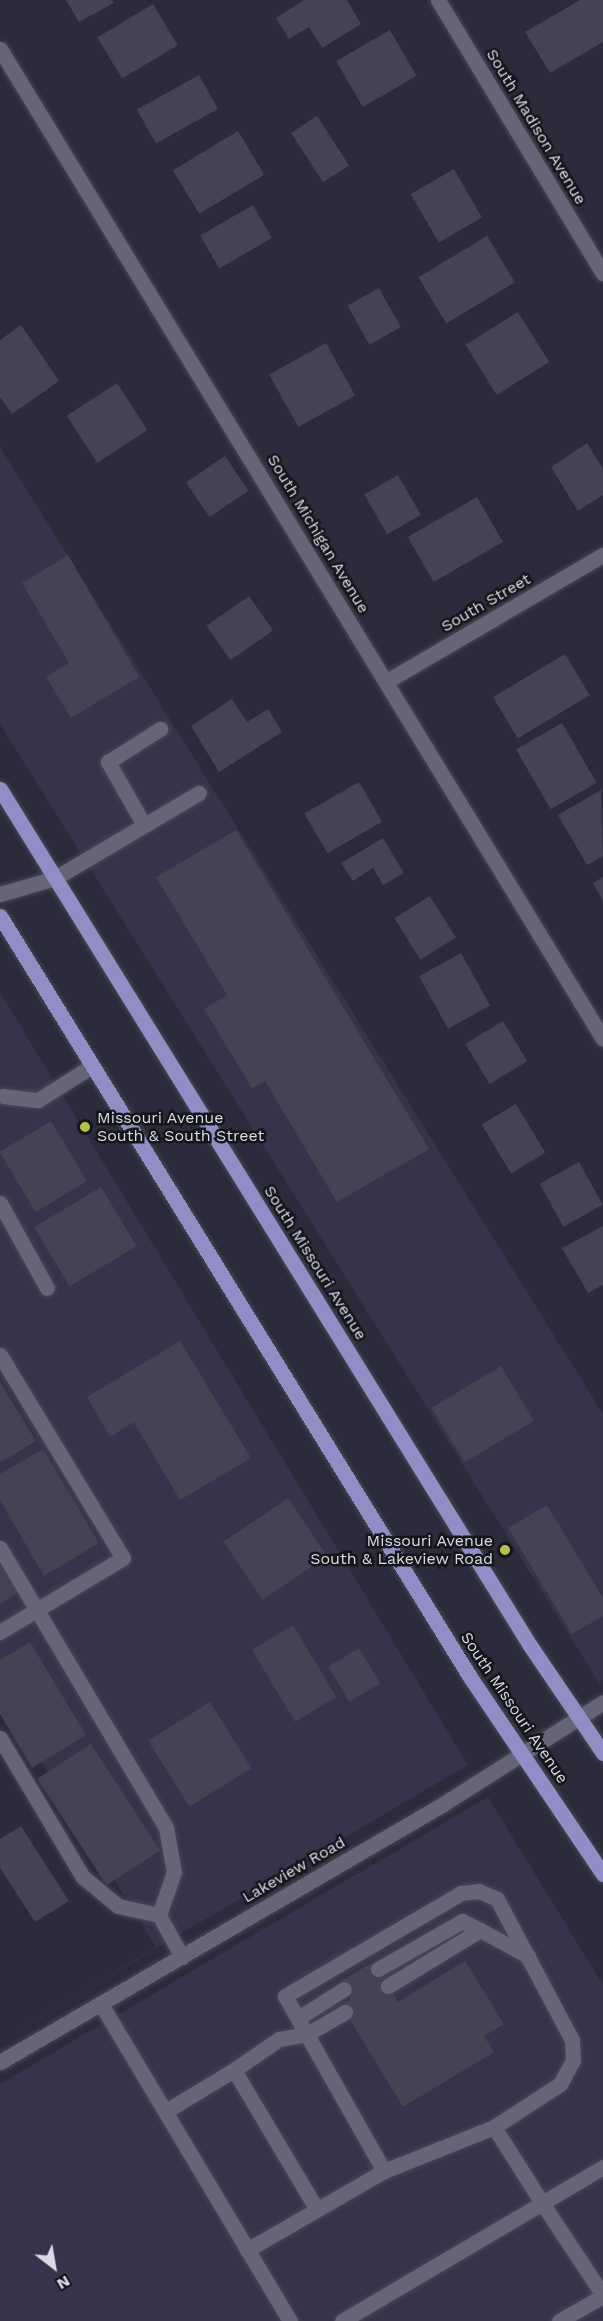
<!DOCTYPE html>
<html>
<head>
<meta charset="utf-8">
<style>
	body { margin:0 }
	#map { position:relative; width:603px; height:2321px; overflow:hidden; background:#2c2b3b; font-family:"Work Sans",sans-serif }
	div>[style] { position:absolute }
	[style*='--x'] { left:calc(var(--x)*1px); top:calc(var(--y)*1px); width:calc(var(--w)*1px); rotate:calc(var(--a)*1deg) }
	.built>* { inset:0; background:#36344b }
	.building>* { inset:0; background:#444354; transform-origin:0 0 }
	.roads { filter:drop-shadow(0 0 2px #484755) drop-shadow(0 0 2px #484755) }
	.lane>* { height:15px; margin:-7.5px; padding:0 7.5px; transform-origin:7.5px; border-radius:7.5px; background:#666578 }
	.street>* { height:15px; margin:-7.5px; padding:0 7.5px; transform-origin:7.5px; border-radius:7.5px; background:#666578 }
	.secondary>* { height:15px; margin:-7.5px; padding:0 7.5px; transform-origin:7.5px; border-radius:7.5px; background:#666578 }
	.primary>* { height:15px; margin:-7.5px; padding:0 7.5px; transform-origin:7.5px; border-radius:7.5px; background:#918dc5 }
	.dots>* { width:16px; height:16px; translate:-50% -50%; box-sizing:border-box; border:3px solid #15151c; border-radius:50% }
	span { translate:-50% -50%; white-space:nowrap; text-align:center; line-height:1.15; -webkit-text-stroke:5px #15151c; paint-order:stroke }
	.street-label { font-size:16px; color:#dbdbe6 }
	.poi-label { font-size:16px; color:#dbdbe6 }
	.left { translate:0 -50%; text-align:left }
	.right { translate:-100% -50%; text-align:right }
	.north { position:absolute; left:24px; top:2237px; width:60px; height:60px; -webkit-text-stroke:4px #15151c; paint-order:stroke; rotate:149deg; font-size:16px; font-weight:700; line-height:24px; text-align:center; color:#dbdbe6 }
	.north::after { content:''; display:block; margin:auto; width:21px; height:27px; background:#dbdbe6; clip-path:polygon(50% 0,100% 100%,50% 72%,0 100%) }
</style>
</head>
<body>
<div id="map">
	<div class="built">
		<i style="clip-path:polygon(0 447px,603px 1414px,603px 1680px,599px 1683px,0 724px)"></i>
		<i style="clip-path:polygon(0 992px,468px 1765px,0 2040px,156px 1947px,0 1695px)"></i>
		<i style="clip-path:polygon(488px 1797px,603px 1985px,603px 2321px,0 2321px,0 2084px)"></i>
	</div>
	<div class="building">
		<i style="clip-path:polygon(66px 0,112px 0,114px 3px,79px 22px)"></i>
		<i style="clip-path:polygon(304px 0,347px 0,361px 24px,322px 48px,309px 27px,289px 39px,276px 18px)"></i>
		<i style="clip-path:polygon(580px 0,603px 0,603px 42px,550px 73px,525px 32px)"></i>
		<i style="left:153px;top:4px;width:48px;height:65px;rotate:59deg"></i>
		<i style="left:390px;top:30px;width:53px;height:62px;rotate:60deg"></i>
		<i style="left:199px;top:75px;width:39px;height:71px;rotate:61deg"></i>
		<i style="left:317px;top:116px;width:59px;height:31px;rotate:57deg"></i>
		<i style="left:238px;top:131px;width:51px;height:76px;rotate:59deg"></i>
		<i style="left:454px;top:169px;width:56px;height:50px;rotate:60deg"></i>
		<i style="left:253px;top:205px;width:38px;height:61px;rotate:60deg"></i>
		<i style="left:487px;top:236px;width:54px;height:80px;rotate:59deg"></i>
		<i style="left:379px;top:288px;width:45px;height:36px;rotate:61deg"></i>
		<i style="left:518px;top:312px;width:59px;height:62px;rotate:58deg"></i>
		<i style="clip-path:polygon(21px 325px,59px 381px,12px 414px,0 397px,0 340px)"></i>
		<i style="left:326px;top:343px;width:60px;height:65px;rotate:61deg"></i>
		<i style="left:117px;top:383px;width:56px;height:60px;rotate:57deg"></i>
		<i style="clip-path:polygon(587px 443px,603px 469px,603px 495px,578px 511px,551px 467px)"></i>
		<i style="left:225px;top:456px;width:42px;height:47px;rotate:56deg"></i>
		<i style="left:398px;top:475px;width:46px;height:39px;rotate:60deg"></i>
		<i style="left:477px;top:497px;width:52px;height:80px;rotate:60deg"></i>
		<i style="clip-path:polygon(68px 555px,139px 677px,71px 718px,46px 677px,69px 663px,22px 583px)"></i>
		<i style="left:249px;top:596px;width:42px;height:52px;rotate:55deg"></i>
		<i style="left:565px;top:654px;width:48px;height:84px;rotate:59deg"></i>
		<i style="clip-path:polygon(232px 699px,247px 722px,268px 709px,282px 732px,219px 772px,191px 726px)"></i>
		<i style="left:562px;top:723px;width:69px;height:53px;rotate:60deg"></i>
		<i style="left:359px;top:782px;width:46px;height:63px;rotate:60deg"></i>
		<i style="clip-path:polygon(601px 790px,603px 856px,587px 865px,558px 815px)"></i>
		<i style="clip-path:polygon(236px 830px,429px 1149px,337px 1202px,265px 1081px,252px 1088px,204px 1009px,227px 995px,156px 877px)"></i>
		<i style="clip-path:polygon(383px 838px,404px 873px,383px 885px,373px 868px,353px 881px,341px 863px)"></i>
		<i style="clip-path:polygon(603px 877px,603px 901px,593px 883px)"></i>
		<i style="left:430px;top:896px;width:49px;height:42px;rotate:58deg"></i>
		<i style="left:461px;top:953px;width:60px;height:48px;rotate:61deg"></i>
		<i style="left:503px;top:1021px;width:47px;height:44px;rotate:59deg"></i>
		<i style="left:516px;top:1104px;width:57px;height:40px;rotate:59deg"></i>
		<i style="left:51px;top:1121px;width:70px;height:60px;rotate:59deg"></i>
		<i style="left:579px;top:1162px;width:49px;height:45px;rotate:61deg"></i>
		<i style="left:101px;top:1187px;width:69px;height:78px;rotate:59deg"></i>
		<i style="clip-path:polygon(603px 1226px,603px 1285px,588px 1293px,562px 1248px)"></i>
		<i style="clip-path:polygon(180px 1341px,251px 1458px,180px 1500px,134px 1422px,110px 1437px,87px 1397px)"></i>
		<i style="left:501px;top:1366px;width:64px;height:81px;rotate:59deg"></i>
		<i style="clip-path:polygon(0 1382px,36px 1441px,0 1463px)"></i>
		<i style="clip-path:polygon(43px 1449px,99px 1543px,44px 1576px,0 1500px,0 1474px)"></i>
		<i style="left:288px;top:1498px;width:70px;height:78px;rotate:56deg"></i>
		<i style="clip-path:polygon(547px 1505px,603px 1598px,603px 1616px,572px 1634px,508px 1528px)"></i>
		<i style="clip-path:polygon(0 1564px,18px 1593px,0 1604px)"></i>
		<i style="left:293px;top:1625px;width:84px;height:48px;rotate:59deg"></i>
		<i style="clip-path:polygon(30px 1642px,86px 1735px,32px 1768px,0 1714px,0 1660px)"></i>
		<i style="left:359px;top:1648px;width:41px;height:36px;rotate:59deg"></i>
		<i style="left:210px;top:1702px;width:78px;height:73px;rotate:58deg"></i>
		<i style="left:91px;top:1744px;width:127px;height:64px;rotate:57deg"></i>
		<i style="clip-path:polygon(21px 1826px,69px 1901px,35px 1922px,0 1868px,0 1839px)"></i>
		<i style="clip-path:polygon(465px 1961px,504px 2024px,484px 2036px,494px 2052px,403px 2107px,341px 2005px,351px 1999px,340px 1982px,373px 1962px,398px 2002px)"></i>
	</div>
	<div class="roads">
		<div class="lane">
			<i style="--x:144;--y:825;--w:73;--a:-119.7"></i>
			<i style="--x:108;--y:762;--w:62;--a:-32.4"></i>
			<i style="--x:0;--y:894;--w:57;--a:-16.2"></i>
			<i style="--x:55;--y:878;--w:167;--a:-30.6"></i>
			<i style="--x:3;--y:1096;--w:35;--a:7"></i>
			<i style="--x:38;--y:1100;--w:64;--a:-32.2"></i>
			<i style="--x:0;--y:1203;--w:97;--a:61.1"></i>
			<i style="--x:0;--y:1355;--w:237;--a:58.8"></i>
			<i style="--x:123;--y:1558;--w:144;--a:149"></i>
			<i style="--x:0;--y:1548;--w:326;--a:59.3"></i>
			<i style="--x:166;--y:1828;--w:45;--a:79.7"></i>
			<i style="--x:174;--y:1872;--w:46;--a:109.2"></i>
			<i style="--x:159;--y:1915;--w:48;--a:61.3"></i>
			<i style="--x:0;--y:1738;--w:162;--a:59.2"></i>
			<i style="--x:83;--y:1877;--w:45;--a:39.6"></i>
			<i style="--x:118;--y:1906;--w:42;--a:12.4"></i>
			<i style="--x:378;--y:1969;--w:97;--a:-29.7"></i>
			<i style="--x:462;--y:1921;--w:20;--a:27"></i>
			<i style="--x:388;--y:1986;--w:108;--a:-31.3"></i>
			<i style="--x:480;--y:1930;--w:55;--a:28.4"></i>
			<i style="--x:101;--y:2004;--w:369;--a:59.2"></i>
			<i style="--x:298;--y:2018;--w:54;--a:-32.2"></i>
			<i style="--x:234;--y:2070;--w:55;--a:-34.6"></i>
			<i style="--x:279;--y:2039;--w:28;--a:-10"></i>
			<i style="--x:307;--y:2034;--w:44;--a:-30.1"></i>
			<i style="--x:166;--y:2111;--w:79;--a:-31.1"></i>
			<i style="--x:234;--y:2070;--w:161;--a:59.3"></i>
			<i style="--x:384;--y:2171;--w:201;--a:-119.5"></i>
			<i style="--x:285;--y:1996;--w:204;--a:-30.3"></i>
			<i style="--x:461;--y:1893;--w:18;--a:-6"></i>
			<i style="--x:479;--y:1891;--w:20;--a:24"></i>
			<i style="--x:497;--y:1899;--w:160;--a:62"></i>
			<i style="--x:572;--y:2040;--w:20;--a:87"></i>
			<i style="--x:573;--y:2060;--w:27;--a:118"></i>
			<i style="--x:560;--y:2084;--w:79;--a:146.9"></i>
			<i style="--x:247;--y:2250;--w:158;--a:-30"></i>
			<i style="--x:384;--y:2171;--w:118;--a:-21.8"></i>
			<i style="--x:494;--y:2127;--w:90;--a:57.7"></i>
			<i style="--x:542;--y:2203;--w:71;--a:-30.5"></i>
			<i style="--x:342;--y:2321;--w:232;--a:-30.5"></i>
			<i style="--x:542;--y:2203;--w:110;--a:56.5"></i>
			<i style="--x:559;--y:2321;--w:48;--a:-29.7"></i>
		</div>
		<div class="street">
			<i style="--x:438;--y:0;--w:319;--a:58.9"></i>
			<i style="--x:0;--y:49;--w:1159;--a:58.65"></i>
			<i style="--x:387;--y:681;--w:250;--a:-30.3"></i>
		</div>
		<div class="secondary">
			<i style="--x:0;--y:2062;--w:509;--a:-30.19"></i>
			<i style="--x:440;--y:1806;--w:193;--a:-32.5"></i>
		</div>
		<div class="primary">
			<i style="--x:0;--y:789;--w:1005;--a:58.25"></i>
			<i style="--x:529;--y:1644;--w:132;--a:55.8"></i>
			<i style="--x:0;--y:916;--w:894;--a:58.3"></i>
			<i style="--x:470;--y:1677;--w:238;--a:56"></i>
		</div>
	</div>
	<div class="dots">
		<i style="left:85px;top:1127px;background:#b8c147"></i>
		<i style="left:505px;top:1550px;background:#b8c147"></i>
	</div>
	<div class="street-label">
		<span style="left:536px;top:127px;rotate:59deg">South Madison Avenue</span>
		<span style="left:318px;top:534px;rotate:59deg">South Michigan Avenue</span>
		<span style="left:486px;top:603px;rotate:-30deg">South Street</span>
		<span style="left:315px;top:1263px;rotate:58deg">South Missouri Avenue</span>
		<span style="left:514px;top:1708px;rotate:56deg">South Missouri Avenue</span>
		<span style="left:294px;top:1870px;rotate:-30deg">Lakeview Road</span>
	</div>
	<div class="poi-label">
		<span class="left" style="left:97px;top:1127px">Missouri Avenue<br>South &amp; South Street</span>
		<span class="right" style="left:493px;top:1550px">Missouri Avenue<br>South &amp; Lakeview Road</span>
	</div>
	<div class="north">N</div>
</div>
</body>
</html>
